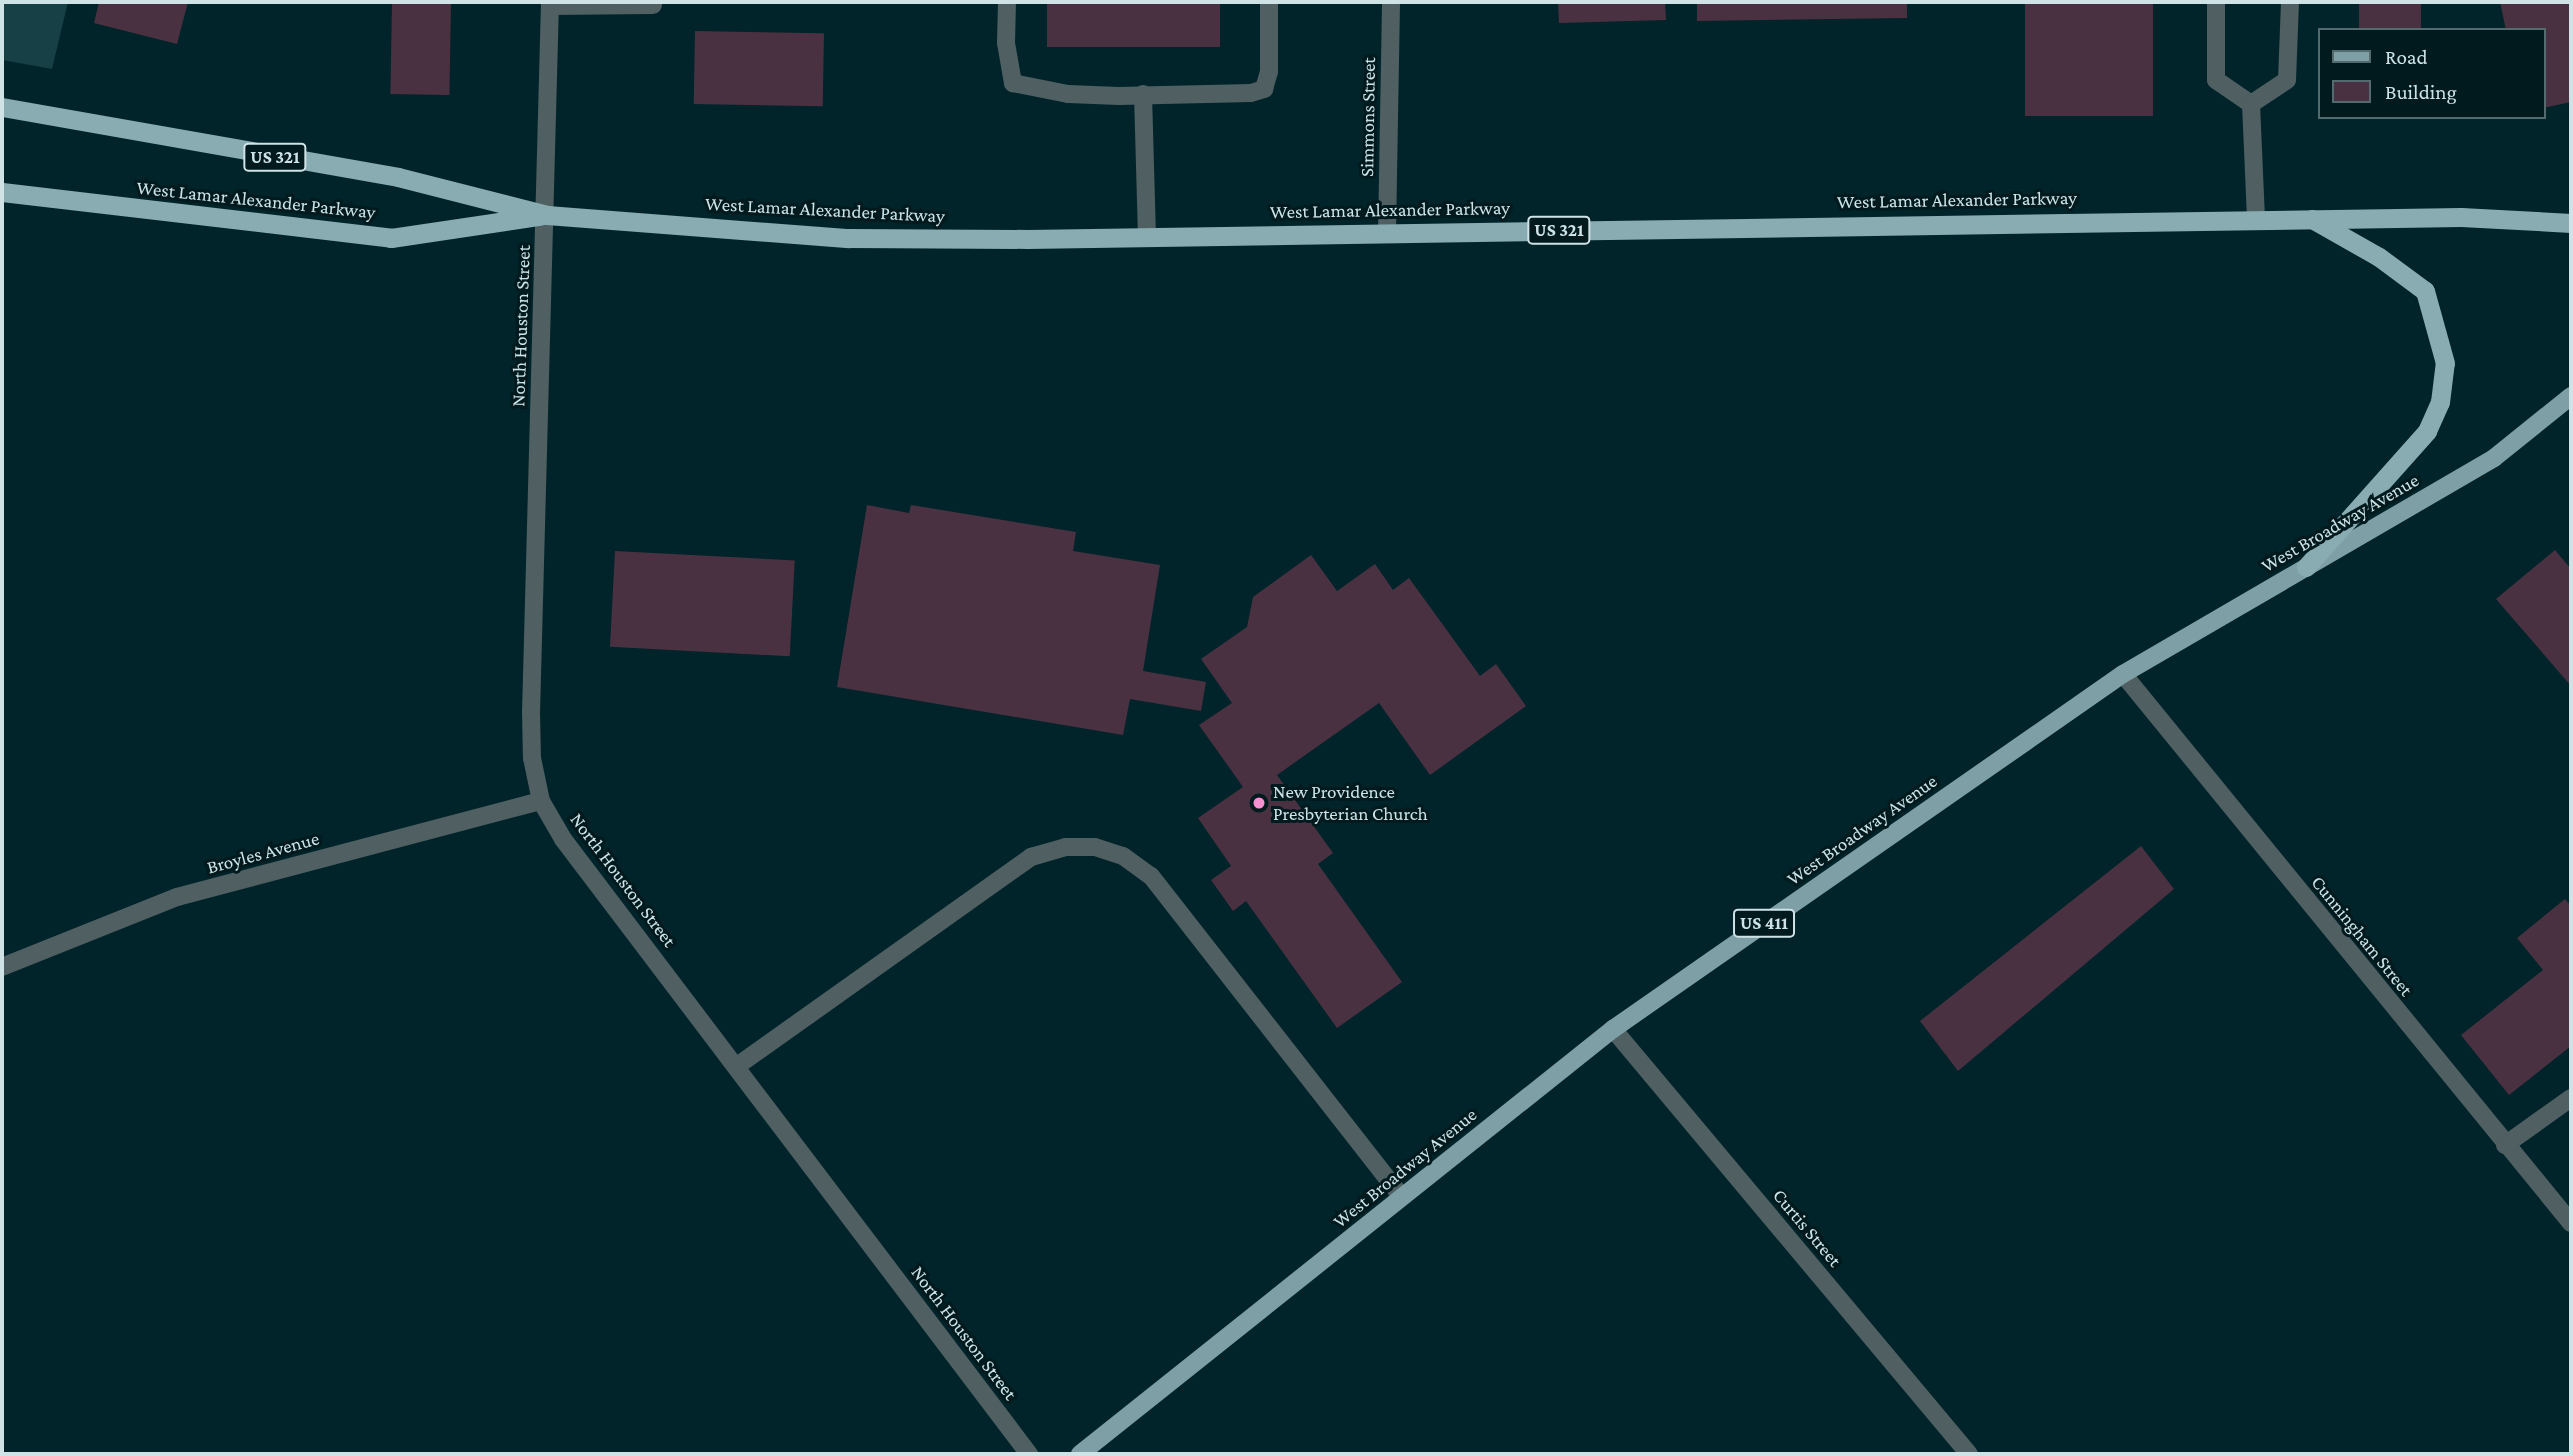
<!DOCTYPE html>
<html>
<head>
<meta charset="utf-8">
<style>
	body { margin:0 }
	#map { position:relative; width:2573px; height:1456px; overflow:hidden; background:#00242a; font-family:"Crimson Pro",serif }
	div>[style] { position:absolute }
	[style*='--x'] { left:calc(var(--x)*1px); top:calc(var(--y)*1px); width:calc(var(--w)*1px); rotate:calc(var(--a)*1deg) }
	.green>* { inset:0; background:#173f46 }
	.building>* { inset:0; background:#4a3141; transform-origin:0 0 }
	.service>* { height:18px; margin:-9px; padding:0 9px; transform-origin:9px; border-radius:9px; background:#4f5f62 }
	.minor>* { height:18px; margin:-9px; padding:0 9px; transform-origin:9px; border-radius:9px; background:#4f5f62 }
	.primary>* { height:18px; margin:-9px; padding:0 9px; transform-origin:9px; border-radius:9px; background:#7e9fa5 }
	.trunk>* { height:19px; margin:-9.5px; padding:0 9.5px; transform-origin:9.5px; border-radius:9.5px; background:#88acb2 }
	.dots>* { width:19px; height:19px; translate:-50% -50%; box-sizing:border-box; border:4px solid #001a1e; border-radius:50% }
	span { translate:-50% -50%; white-space:nowrap; text-align:center; line-height:1.15; -webkit-text-stroke:6px #001a1e; paint-order:stroke }
	.shield-label span { padding:2px 5px; background:#001a1e; border:2px solid; border-radius:5px; -webkit-text-stroke-width:0 }
	.shield-label { font-size:18px; color:#cfe3e7; font-weight:700 }
	.street-label { font-size:19px; color:#cfe3e7 }
	.poi-label { font-size:19px; color:#cfe3e7 }
	.left { translate:0 -50%; text-align:left }
	.frame { position:absolute; inset:0; border:4px solid #cfe3e7; pointer-events:none }
	.legend { position:absolute; left:2318px; top:28px; width:228px; height:91px; box-sizing:border-box; background:#001a1e; border:2px solid #536a6e; margin:0; padding:9px 12px; list-style:none; font-size:21px; color:#cfe3e7 }
	.legend li { display:flex; align-items:center; gap:14px; height:35px }
	.legend b { width:35px; border:2px solid #536a6e }
</style>
</head>
<body>
<div id="map">
	<div class="green">
		<i style="clip-path:polygon(2px 2px,68px 2px,52px 69px,2px 60px)"></i>
	</div>
	<div class="building">
		<i style="clip-path:polygon(99px 2px,188px 2px,177px 44px,94px 23px)"></i>
		<i style="left:392px;top:2px;width:59px;height:92px;rotate:1deg"></i>
		<i style="left:1047px;top:2px;width:173px;height:45px"></i>
		<i style="clip-path:polygon(1558px 2px,1665px 2px,1666px 20px,1559px 23px)"></i>
		<i style="clip-path:polygon(1697px 2px,1907px 2px,1907px 18px,1697px 21px)"></i>
		<i style="left:2025px;top:2px;width:128px;height:114px"></i>
		<i style="left:2359px;top:2px;width:62px;height:28px"></i>
		<i style="clip-path:polygon(2500px 2px,2571px 2px,2571px 102px,2543px 108px,2543px 30px,2506px 30px)"></i>
		<i style="left:695px;top:31px;width:129px;height:73px;rotate:1deg"></i>
		<i style="clip-path:polygon(867px 505px,909px 513px,911px 505px,1076px 532px,1073px 551px,1160px 565px,1143px 671px,1206px 682px,1201px 711px,1130px 699px,1123px 735px,837px 687px)"></i>
		<i style="clip-path:polygon(2555px 550px,2571px 569px,2571px 686px,2496px 599px)"></i>
		<i style="left:615px;top:551px;width:180px;height:96px;rotate:3deg"></i>
		<i style="clip-path:polygon(1311px 555px,1337px 591px,1375px 564px,1393px 590px,1409px 578px,1480px 676px,1496px 664px,1526px 706px,1430px 775px,1379px 703px,1277px 775px,1333px 853px,1318px 864px,1402px 982px,1337px 1028px,1246px 901px,1233px 911px,1211px 880px,1231px 866px,1198px 818px,1243px 787px,1199px 725px,1232px 703px,1201px 659px,1247px 627px,1253px 597px)"></i>
		<i style="clip-path:polygon(2141px 846px,2174px 889px,1958px 1071px,1920px 1021px)"></i>
		<i style="clip-path:polygon(2565px 899px,2571px 906px,2571px 1046px,2509px 1095px,2461px 1035px,2543px 970px,2517px 938px)"></i>
	</div>
	<div class="service">
		<i style="--x:1007;--y:2;--w:41;--a:91.4"></i>
		<i style="--x:1006;--y:43;--w:41;--a:80.1"></i>
		<i style="--x:1013;--y:83;--w:56;--a:11.3"></i>
		<i style="--x:1068;--y:94;--w:51;--a:2.2"></i>
		<i style="--x:1119;--y:96;--w:132;--a:-1.3"></i>
		<i style="--x:1251;--y:93;--w:14;--a:-17"></i>
		<i style="--x:1264;--y:89;--w:18;--a:-74"></i>
		<i style="--x:1269;--y:72;--w:70;--a:-90"></i>
		<i style="--x:2216;--y:2;--w:78;--a:90"></i>
		<i style="--x:2216;--y:80;--w:42;--a:34.4"></i>
		<i style="--x:550;--y:6;--w:103;--a:-0.6"></i>
		<i style="--x:1143;--y:94;--w:143;--a:88.4"></i>
		<i style="--x:2251;--y:104;--w:43;--a:-33.7"></i>
		<i style="--x:2287;--y:80;--w:78;--a:-87.8"></i>
		<i style="--x:2251;--y:104;--w:115;--a:87.5"></i>
		<i style="--x:737;--y:1066;--w:361;--a:-35.4"></i>
		<i style="--x:1031;--y:857;--w:35;--a:-16"></i>
		<i style="--x:1065;--y:847;--w:30;--a:0"></i>
		<i style="--x:1095;--y:847;--w:29;--a:18"></i>
		<i style="--x:1123;--y:856;--w:34;--a:36"></i>
		<i style="--x:1151;--y:876;--w:407;--a:52"></i>
	</div>
	<div class="minor">
		<i style="--x:550;--y:2;--w:710;--a:91.53"></i>
		<i style="--x:531;--y:712;--w:46;--a:88.8"></i>
		<i style="--x:532;--y:758;--w:44;--a:78.2"></i>
		<i style="--x:541;--y:801;--w:44;--a:59.9"></i>
		<i style="--x:563;--y:839;--w:772;--a:52.85"></i>
		<i style="--x:1387;--y:233;--w:231;--a:-89"></i>
		<i style="--x:2123;--y:674;--w:709;--a:50.78"></i>
		<i style="--x:2;--y:967;--w:188;--a:-21.8"></i>
		<i style="--x:177;--y:897;--w:376;--a:-14.8"></i>
		<i style="--x:1613;--y:1029;--w:554;--a:50.05"></i>
		<i style="--x:2505;--y:1145;--w:81;--a:-35.5"></i>
	</div>
	<div class="primary">
		<i style="--x:1080;--y:1454;--w:682;--a:-38.57"></i>
		<i style="--x:1613;--y:1029;--w:621;--a:-34.84"></i>
		<i style="--x:2123;--y:674;--w:429;--a:-30.2"></i>
		<i style="--x:2494;--y:458;--w:99;--a:-38.8"></i>
	</div>
	<div class="trunk">
		<i style="--x:2;--y:107;--w:402;--a:10"></i>
		<i style="--x:398;--y:177;--w:154;--a:14.3"></i>
		<i style="--x:547;--y:215;--w:303;--a:4.4"></i>
		<i style="--x:849;--y:238;--w:178;--a:0.3"></i>
		<i style="--x:1027;--y:239;--w:1434;--a:-0.88"></i>
		<i style="--x:2461;--y:217;--w:110;--a:3.1"></i>
		<i style="--x:2;--y:192;--w:392;--a:6.7"></i>
		<i style="--x:391;--y:238;--w:150;--a:-8.5"></i>
		<i style="--x:2306;--y:567;--w:182;--a:-48.3"></i>
		<i style="--x:2427;--y:431;--w:32;--a:-66"></i>
		<i style="--x:2440;--y:402;--w:39;--a:-83"></i>
		<i style="--x:2445;--y:363;--w:75;--a:-105.5"></i>
		<i style="--x:2425;--y:291;--w:57;--a:-143.5"></i>
		<i style="--x:2379;--y:257;--w:77;--a:-150.4"></i>
	</div>
	<div class="dots">
		<i style="left:1259px;top:803px;background:#f590d1"></i>
	</div>
	<div class="shield-label">
		<span style="left:275px;top:157px">US 321</span>
		<span style="left:1559px;top:230px">US 321</span>
		<span style="left:1764px;top:923px">US 411</span>
	</div>
	<div class="street-label">
		<span style="left:1368px;top:117px;rotate:-89deg">Simmons Street</span>
		<span style="left:256px;top:200px;rotate:6deg">West Lamar Alexander Parkway</span>
		<span style="left:1957px;top:200px;rotate:-1deg">West Lamar Alexander Parkway</span>
		<span style="left:825px;top:210px;rotate:3deg">West Lamar Alexander Parkway</span>
		<span style="left:1390px;top:210px;rotate:-1deg">West Lamar Alexander Parkway</span>
		<span style="left:521px;top:326px;rotate:-88deg">North Houston Street</span>
		<span style="left:2340px;top:523px;rotate:-30deg">West Broadway Avenue</span>
		<span style="left:1862px;top:830px;rotate:-35deg">West Broadway Avenue</span>
		<span style="left:263px;top:853px;rotate:-15deg">Broyles Avenue</span>
		<span style="left:623px;top:880px;rotate:53deg">North Houston Street</span>
		<span style="left:2362px;top:936px;rotate:51deg">Cunningham Street</span>
		<span style="left:1405px;top:1168px;rotate:-39deg">West Broadway Avenue</span>
		<span style="left:1807px;top:1228px;rotate:50deg">Curtis Street</span>
		<span style="left:964px;top:1333px;rotate:53deg">North Houston Street</span>
	</div>
	<div class="poi-label">
		<span class="left" style="left:1273px;top:803px">New Providence<br>Presbyterian Church</span>
	</div>
	<div class="frame"></div>
	<ul class="legend">
	<li><b style="height:9px;background:#7e9fa5"></b>Road</li>
	<li><b style="height:19px;background:#4a3141"></b>Building</li>
	</ul>
</div>
</body>
</html>
